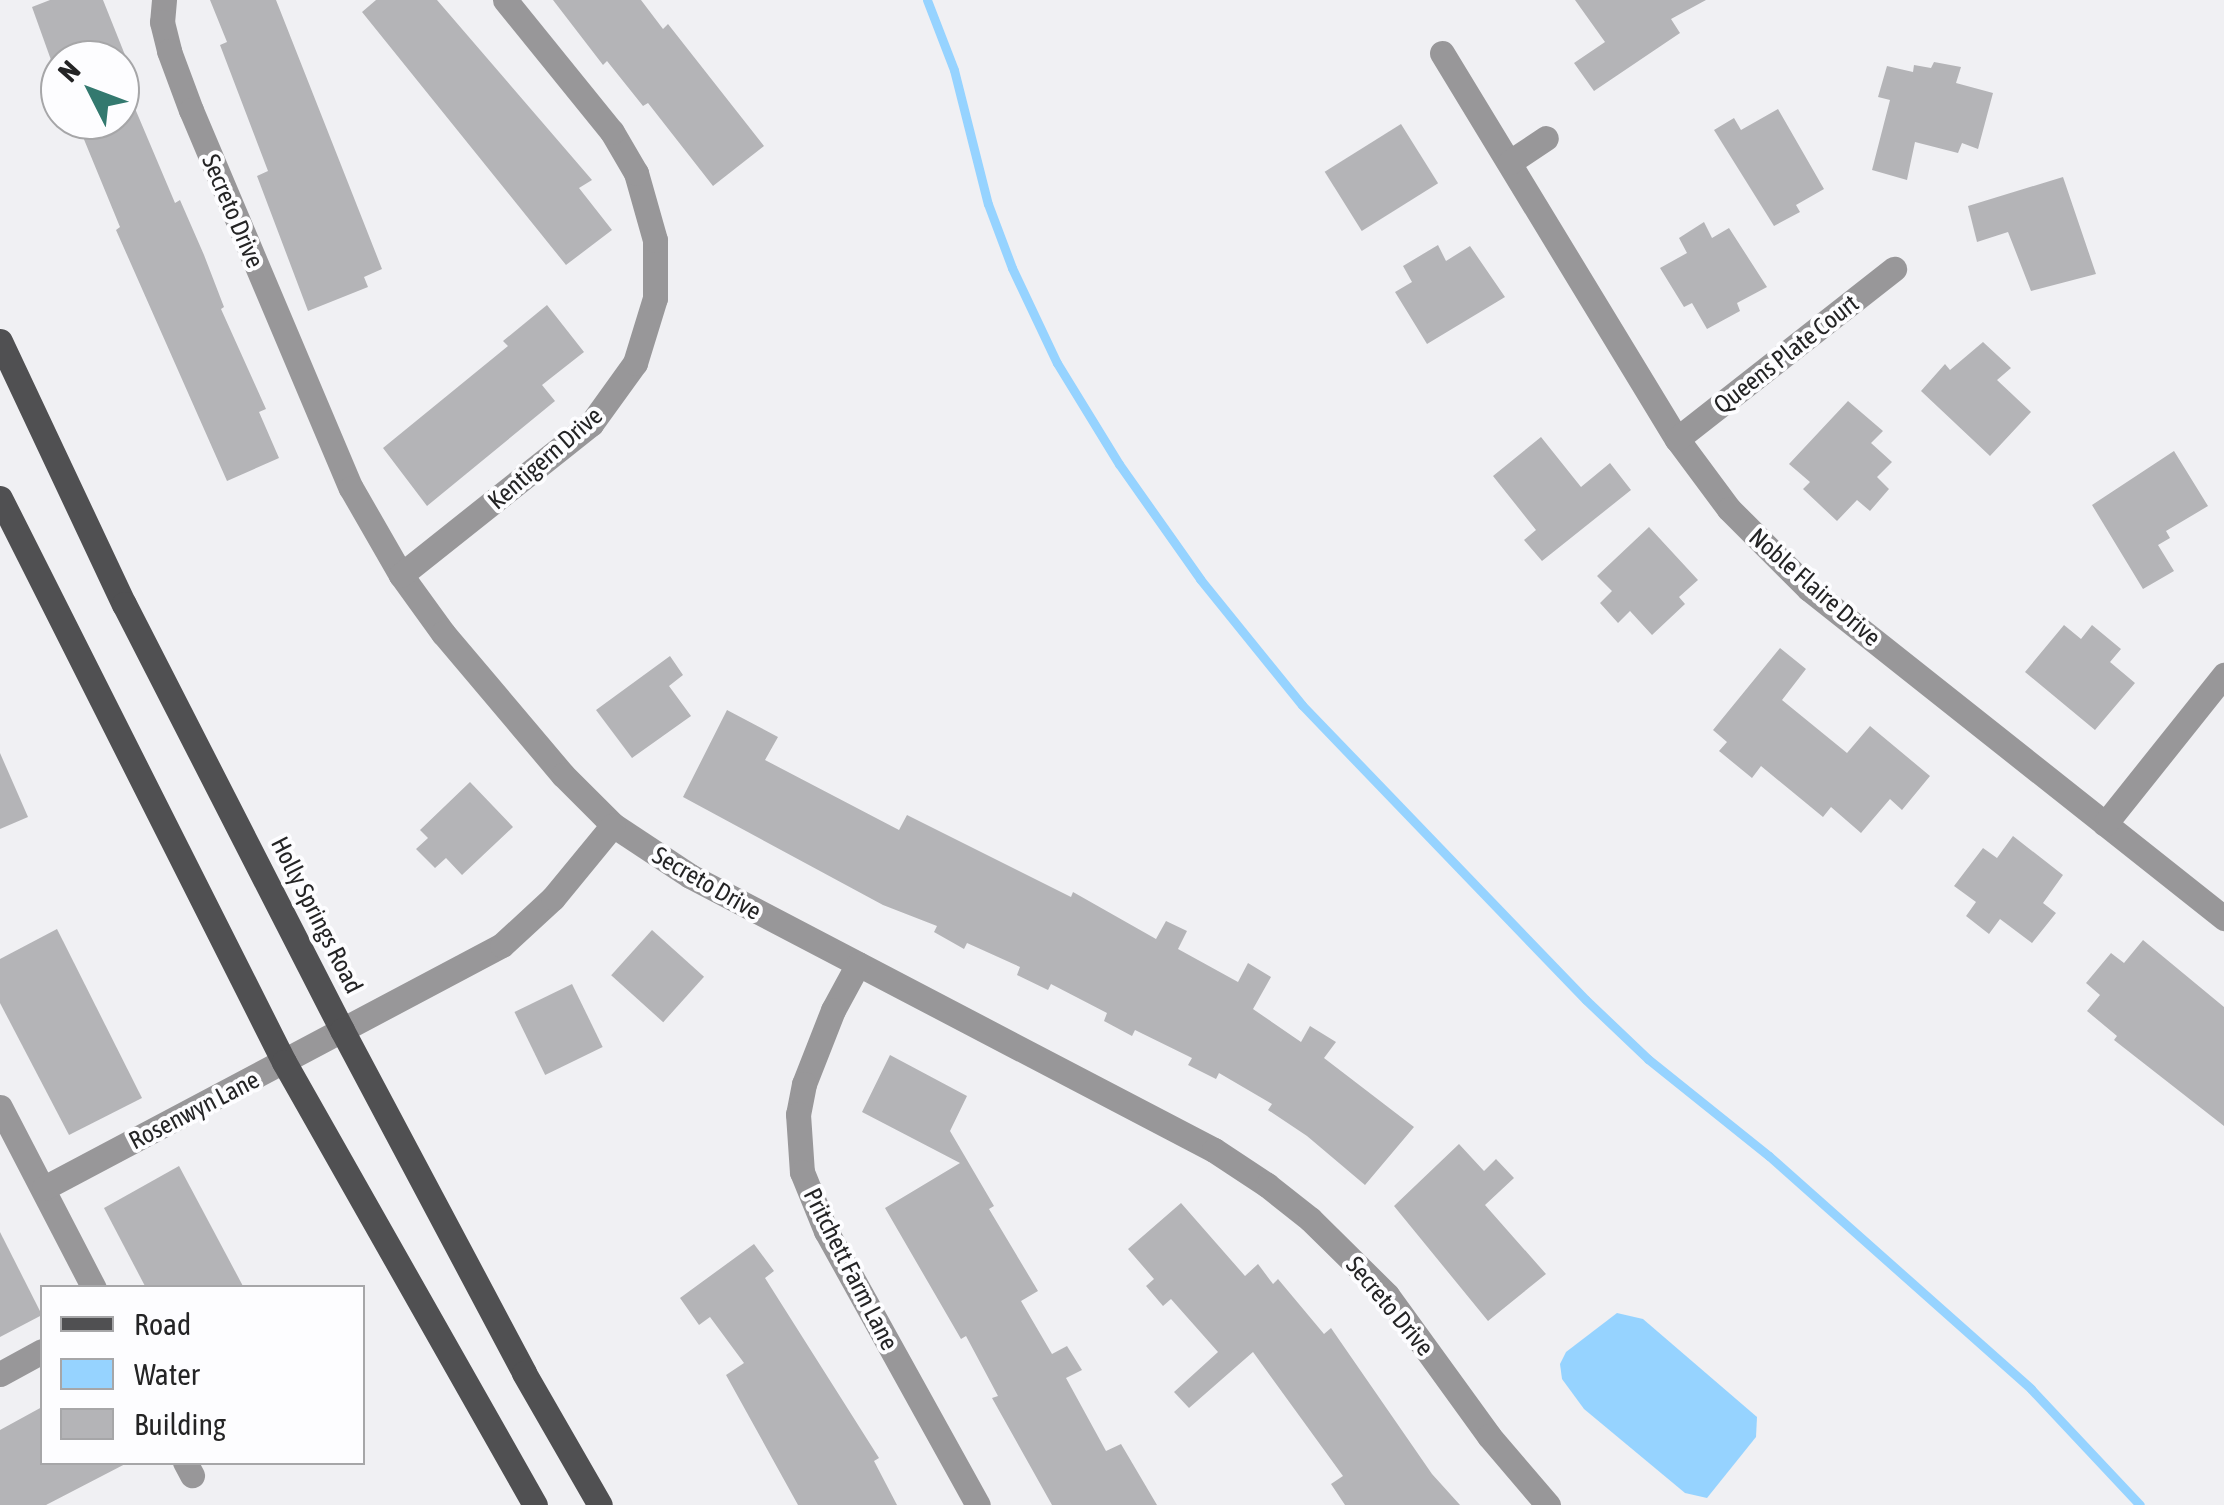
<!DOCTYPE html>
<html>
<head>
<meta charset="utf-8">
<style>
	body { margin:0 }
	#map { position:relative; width:2224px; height:1505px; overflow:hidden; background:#f0f0f3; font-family:"Asap Condensed",sans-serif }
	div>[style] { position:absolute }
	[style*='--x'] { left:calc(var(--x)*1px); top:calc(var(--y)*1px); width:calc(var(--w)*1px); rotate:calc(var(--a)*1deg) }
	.water>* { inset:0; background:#96d3ff }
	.stream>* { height:9px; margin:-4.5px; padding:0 4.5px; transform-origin:4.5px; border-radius:4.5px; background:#96d3ff }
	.building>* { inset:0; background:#b4b4b7; transform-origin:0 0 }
	.minor>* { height:25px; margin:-12.5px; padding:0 12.5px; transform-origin:12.5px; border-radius:12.5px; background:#989799 }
	.primary>* { height:25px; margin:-12.5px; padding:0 12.5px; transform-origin:12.5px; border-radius:12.5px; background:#505052 }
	span { translate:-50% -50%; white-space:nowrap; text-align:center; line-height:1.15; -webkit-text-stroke:8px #fdfdff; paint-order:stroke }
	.street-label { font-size:25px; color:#242425 }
	.legend { position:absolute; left:40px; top:1285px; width:325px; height:180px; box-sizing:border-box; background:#fdfdff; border:2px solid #a6a6a8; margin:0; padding:12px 18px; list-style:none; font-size:30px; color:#242425 }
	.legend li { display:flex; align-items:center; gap:20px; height:50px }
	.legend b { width:50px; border:2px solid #a6a6a8 }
	.north { position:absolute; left:40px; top:40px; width:100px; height:100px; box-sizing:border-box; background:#fdfdff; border:2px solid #a6a6a8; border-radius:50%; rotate:312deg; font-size:28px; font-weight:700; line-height:40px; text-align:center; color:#242425 }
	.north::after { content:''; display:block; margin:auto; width:35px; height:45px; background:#33796f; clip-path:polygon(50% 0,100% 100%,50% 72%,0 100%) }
</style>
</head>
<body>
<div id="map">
	<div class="water">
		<i style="clip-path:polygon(1617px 1313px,1643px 1319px,1757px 1417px,1756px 1437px,1707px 1498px,1685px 1493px,1584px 1409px,1562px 1379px,1560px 1364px,1566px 1352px)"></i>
	</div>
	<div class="stream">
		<i style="--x:927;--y:0;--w:75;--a:68.9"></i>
		<i style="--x:954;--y:70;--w:138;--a:75.8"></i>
		<i style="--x:988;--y:204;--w:68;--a:69.4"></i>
		<i style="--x:1012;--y:268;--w:105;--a:64.7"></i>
		<i style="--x:1057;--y:363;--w:119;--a:58.5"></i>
		<i style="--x:1119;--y:464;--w:141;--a:54.8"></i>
		<i style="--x:1200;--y:579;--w:162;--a:51"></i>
		<i style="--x:1302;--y:705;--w:409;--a:46.1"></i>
		<i style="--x:1586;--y:1000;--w:86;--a:43.6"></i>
		<i style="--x:1648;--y:1059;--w:155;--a:38.7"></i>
		<i style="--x:1769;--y:1156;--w:351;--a:41.6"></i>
		<i style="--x:2031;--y:1389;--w:159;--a:46.8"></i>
	</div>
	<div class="building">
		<i style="clip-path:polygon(50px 0,103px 0,127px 60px,51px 60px,32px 7px)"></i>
		<i style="clip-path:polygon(210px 0,276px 0,382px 269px,364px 277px,368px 287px,308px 311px,257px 176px,268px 171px,220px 45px,227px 42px)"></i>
		<i style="clip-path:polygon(376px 0,437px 0,592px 180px,579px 188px,612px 230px,566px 265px,362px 12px)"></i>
		<i style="clip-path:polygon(553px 0,641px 0,663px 29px,668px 24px,764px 146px,713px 186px,648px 103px,643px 106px,607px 61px,603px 65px)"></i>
		<i style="clip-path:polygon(1575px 0,1706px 0,1671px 19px,1680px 33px,1594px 91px,1574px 63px,1605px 42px)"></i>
		<i style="clip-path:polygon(1934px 62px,1961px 67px,1956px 83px,1993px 93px,1978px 149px,1962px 143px,1958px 153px,1915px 142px,1907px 180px,1872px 170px,1890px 100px,1878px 97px,1887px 66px,1913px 72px,1914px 65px,1931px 68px)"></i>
		<i style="clip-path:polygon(120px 73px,175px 203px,180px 200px,204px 255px,224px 307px,221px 309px,266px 409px,259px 412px,279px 458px,227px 481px,116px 230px,120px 227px,76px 120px,120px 120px)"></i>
		<i style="clip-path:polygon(1778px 109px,1824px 189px,1796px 205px,1800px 212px,1774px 226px,1714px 130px,1734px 118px,1741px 130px)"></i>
		<i style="left:1401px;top:124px;width:70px;height:90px;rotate:58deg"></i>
		<i style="clip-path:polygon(2063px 177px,2096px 274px,2031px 291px,2008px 232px,1977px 242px,1968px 206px)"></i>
		<i style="clip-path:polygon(1704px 222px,1712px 238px,1729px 228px,1767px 287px,1737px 303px,1740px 311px,1707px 329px,1692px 303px,1684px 307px,1660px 268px,1687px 253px,1679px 238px)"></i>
		<i style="clip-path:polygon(1438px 245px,1446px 261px,1470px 246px,1505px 297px,1427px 344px,1395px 292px,1412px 282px,1403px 266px)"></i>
		<i style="clip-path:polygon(547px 305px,584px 352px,542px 385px,555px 401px,427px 506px,383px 448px,508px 346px,503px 341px)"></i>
		<i style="clip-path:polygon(1983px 342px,2011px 368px,1997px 380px,2031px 412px,1990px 456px,1921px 391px,1945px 364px,1950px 370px)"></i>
		<i style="clip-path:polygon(1848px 401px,1883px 431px,1871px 443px,1892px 462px,1877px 477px,1889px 489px,1870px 511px,1857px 500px,1837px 521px,1803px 489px,1810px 482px,1789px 464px)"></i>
		<i style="clip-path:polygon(1541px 437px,1581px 487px,1610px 463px,1631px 490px,1542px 561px,1524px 540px,1536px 530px,1493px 476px)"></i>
		<i style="clip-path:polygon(2174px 451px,2208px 506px,2166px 531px,2170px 538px,2158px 545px,2174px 571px,2143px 589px,2092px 505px)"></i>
		<i style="clip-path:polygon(1649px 527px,1698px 580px,1679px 597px,1685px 604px,1652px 635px,1630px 611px,1618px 623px,1600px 603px,1612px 591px,1597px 576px)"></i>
		<i style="clip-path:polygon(2064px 625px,2081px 639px,2092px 625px,2121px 649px,2110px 662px,2135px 683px,2095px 730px,2025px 672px)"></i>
		<i style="clip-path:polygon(1780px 648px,1806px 669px,1782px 700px,1847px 753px,1870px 726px,1930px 776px,1902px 810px,1890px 799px,1861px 833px,1831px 807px,1823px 817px,1761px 766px,1752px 778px,1719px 751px,1727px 742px,1713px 730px)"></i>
		<i style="clip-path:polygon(670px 656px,683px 675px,669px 686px,691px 716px,632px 758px,596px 710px)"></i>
		<i style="clip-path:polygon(727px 710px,778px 737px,765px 760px,899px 830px,907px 815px,1071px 897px,1073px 892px,1156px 939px,1166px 921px,1187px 931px,1178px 949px,1238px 982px,1248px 963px,1271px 977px,1253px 1009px,1301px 1042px,1310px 1026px,1336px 1042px,1324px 1058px,1414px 1127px,1365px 1185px,1307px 1136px,1268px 1110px,1272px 1104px,1219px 1073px,1216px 1079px,1188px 1065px,1192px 1058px,1135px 1030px,1132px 1036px,1104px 1021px,1107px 1013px,1051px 984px,1048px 990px,1017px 975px,1020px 967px,967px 943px,964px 949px,934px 932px,937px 926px,883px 905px,683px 797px)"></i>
		<i style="clip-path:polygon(0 753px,28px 817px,0 829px)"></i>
		<i style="clip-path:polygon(470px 782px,513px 827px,462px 875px,446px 858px,435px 868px,416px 849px,428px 838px,420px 830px)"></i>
		<i style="clip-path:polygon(2013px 836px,2063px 875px,2043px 903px,2056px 913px,2032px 943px,2000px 919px,1989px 934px,1966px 916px,1976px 902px,1954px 886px,1983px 848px,1997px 858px)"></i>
		<i style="clip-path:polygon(57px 929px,142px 1098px,69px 1135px,0 1003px,0 959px)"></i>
		<i style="left:652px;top:930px;width:70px;height:61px;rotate:42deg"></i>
		<i style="clip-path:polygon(2143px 940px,2224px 1007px,2224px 1126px,2114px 1040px,2117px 1036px,2087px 1011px,2100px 995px,2086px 983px,2111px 953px,2124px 963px)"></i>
		<i style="left:572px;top:984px;width:70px;height:64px;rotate:64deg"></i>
		<i style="clip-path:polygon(890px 1055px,967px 1096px,950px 1131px,994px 1206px,989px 1209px,1038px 1291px,1021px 1301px,1052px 1354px,1067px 1346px,1082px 1370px,1066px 1378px,1106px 1451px,1121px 1444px,1157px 1505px,1052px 1505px,992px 1398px,998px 1396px,966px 1336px,961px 1339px,885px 1208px,960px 1163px,862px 1112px)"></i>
		<i style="clip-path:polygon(1459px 1144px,1484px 1171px,1496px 1159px,1514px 1178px,1485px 1205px,1546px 1274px,1488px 1321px,1394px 1206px)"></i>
		<i style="clip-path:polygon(179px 1166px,244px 1288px,146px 1288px,104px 1208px)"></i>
		<i style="clip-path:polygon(1181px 1203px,1245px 1276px,1258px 1264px,1273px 1284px,1278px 1279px,1324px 1334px,1331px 1328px,1432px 1474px,1460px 1505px,1345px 1505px,1331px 1484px,1343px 1476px,1253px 1352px,1189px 1408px,1174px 1392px,1218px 1352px,1171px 1299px,1163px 1306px,1146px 1286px,1154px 1279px,1128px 1249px)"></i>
		<i style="clip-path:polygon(0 1232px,42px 1315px,0 1337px)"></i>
		<i style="clip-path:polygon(754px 1244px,774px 1271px,765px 1278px,879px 1458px,874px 1461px,897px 1505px,798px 1505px,726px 1375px,744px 1363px,710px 1317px,699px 1325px,680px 1298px)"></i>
		<i style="clip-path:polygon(42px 1407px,42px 1462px,129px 1462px,46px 1505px,0 1505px,0 1430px)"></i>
	</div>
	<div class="minor">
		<i style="--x:164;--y:0;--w:22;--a:95"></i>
		<i style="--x:162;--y:22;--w:30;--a:76"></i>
		<i style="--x:169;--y:51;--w:63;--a:69.6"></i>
		<i style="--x:191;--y:110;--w:410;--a:67.1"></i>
		<i style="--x:351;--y:488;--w:100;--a:60.1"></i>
		<i style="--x:401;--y:575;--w:72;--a:54.1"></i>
		<i style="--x:443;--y:633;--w:186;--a:49.8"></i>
		<i style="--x:563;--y:775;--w:71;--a:45"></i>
		<i style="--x:613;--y:825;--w:92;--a:33.5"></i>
		<i style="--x:690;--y:876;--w:591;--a:27.61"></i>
		<i style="--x:1214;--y:1150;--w:64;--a:33.4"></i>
		<i style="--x:1267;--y:1185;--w:55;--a:38.3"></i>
		<i style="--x:1310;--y:1219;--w:108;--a:44.6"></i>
		<i style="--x:1387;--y:1295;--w:174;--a:54.1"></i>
		<i style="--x:1489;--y:1436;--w:91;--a:49.5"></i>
		<i style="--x:1442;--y:53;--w:452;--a:58.7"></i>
		<i style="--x:1677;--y:439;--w:87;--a:53.4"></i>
		<i style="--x:1729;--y:509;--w:113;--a:45"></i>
		<i style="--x:1809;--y:589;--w:530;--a:38.41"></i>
		<i style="--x:1510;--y:162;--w:43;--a:-33.7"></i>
		<i style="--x:1677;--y:439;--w:276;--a:-38.1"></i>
		<i style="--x:401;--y:575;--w:243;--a:-38.5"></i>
		<i style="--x:591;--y:424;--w:75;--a:-54.2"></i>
		<i style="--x:635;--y:363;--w:68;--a:-72.9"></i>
		<i style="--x:655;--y:298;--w:58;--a:-90"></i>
		<i style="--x:655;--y:240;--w:70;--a:-105.8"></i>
		<i style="--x:636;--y:173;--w:48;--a:-120.3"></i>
		<i style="--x:612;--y:132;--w:170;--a:-129"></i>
		<i style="--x:2105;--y:824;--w:191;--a:-51.4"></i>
		<i style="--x:858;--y:964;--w:52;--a:118.5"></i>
		<i style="--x:833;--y:1010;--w:79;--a:111.4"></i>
		<i style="--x:804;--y:1084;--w:31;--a:101"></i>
		<i style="--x:798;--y:1114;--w:58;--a:86.1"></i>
		<i style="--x:802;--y:1172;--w:64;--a:67.9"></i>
		<i style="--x:826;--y:1231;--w:313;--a:61"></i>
		<i style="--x:0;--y:1107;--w:204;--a:62.6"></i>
		<i style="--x:44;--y:1188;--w:518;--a:-27.95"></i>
		<i style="--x:502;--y:945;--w:69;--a:-42.7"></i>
		<i style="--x:553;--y:898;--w:94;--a:-50.6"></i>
		<i style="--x:0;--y:1374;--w:48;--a:-28.7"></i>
		<i style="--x:185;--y:1462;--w:15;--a:62"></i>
	</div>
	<div class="primary">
		<i style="--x:0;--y:341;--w:291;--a:64.8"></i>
		<i style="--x:124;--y:604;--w:479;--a:62.9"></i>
		<i style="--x:342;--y:1030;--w:388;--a:62"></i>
		<i style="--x:524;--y:1373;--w:152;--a:60.1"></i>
		<i style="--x:0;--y:498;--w:631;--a:63.27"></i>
		<i style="--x:284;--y:1062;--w:509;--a:60.46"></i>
	</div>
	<div class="street-label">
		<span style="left:233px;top:211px;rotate:67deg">Secreto Drive</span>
		<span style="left:1786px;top:354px;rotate:-38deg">Queens Plate Court</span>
		<span style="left:545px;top:458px;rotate:-41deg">Kentigern Drive</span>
		<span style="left:1815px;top:587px;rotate:41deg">Noble Flaire Drive</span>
		<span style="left:707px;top:883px;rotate:30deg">Secreto Drive</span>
		<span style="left:317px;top:915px;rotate:63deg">Holly Springs Road</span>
		<span style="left:194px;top:1110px;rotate:-27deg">Rosenwyn Lane</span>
		<span style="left:851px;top:1269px;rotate:63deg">Pritchett Farm Lane</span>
		<span style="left:1390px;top:1306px;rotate:50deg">Secreto Drive</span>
	</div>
	<ul class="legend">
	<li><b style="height:12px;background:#505052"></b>Road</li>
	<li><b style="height:28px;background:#96d3ff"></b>Water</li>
	<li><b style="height:28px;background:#b4b4b7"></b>Building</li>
	</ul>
	<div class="north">N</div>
</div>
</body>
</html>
